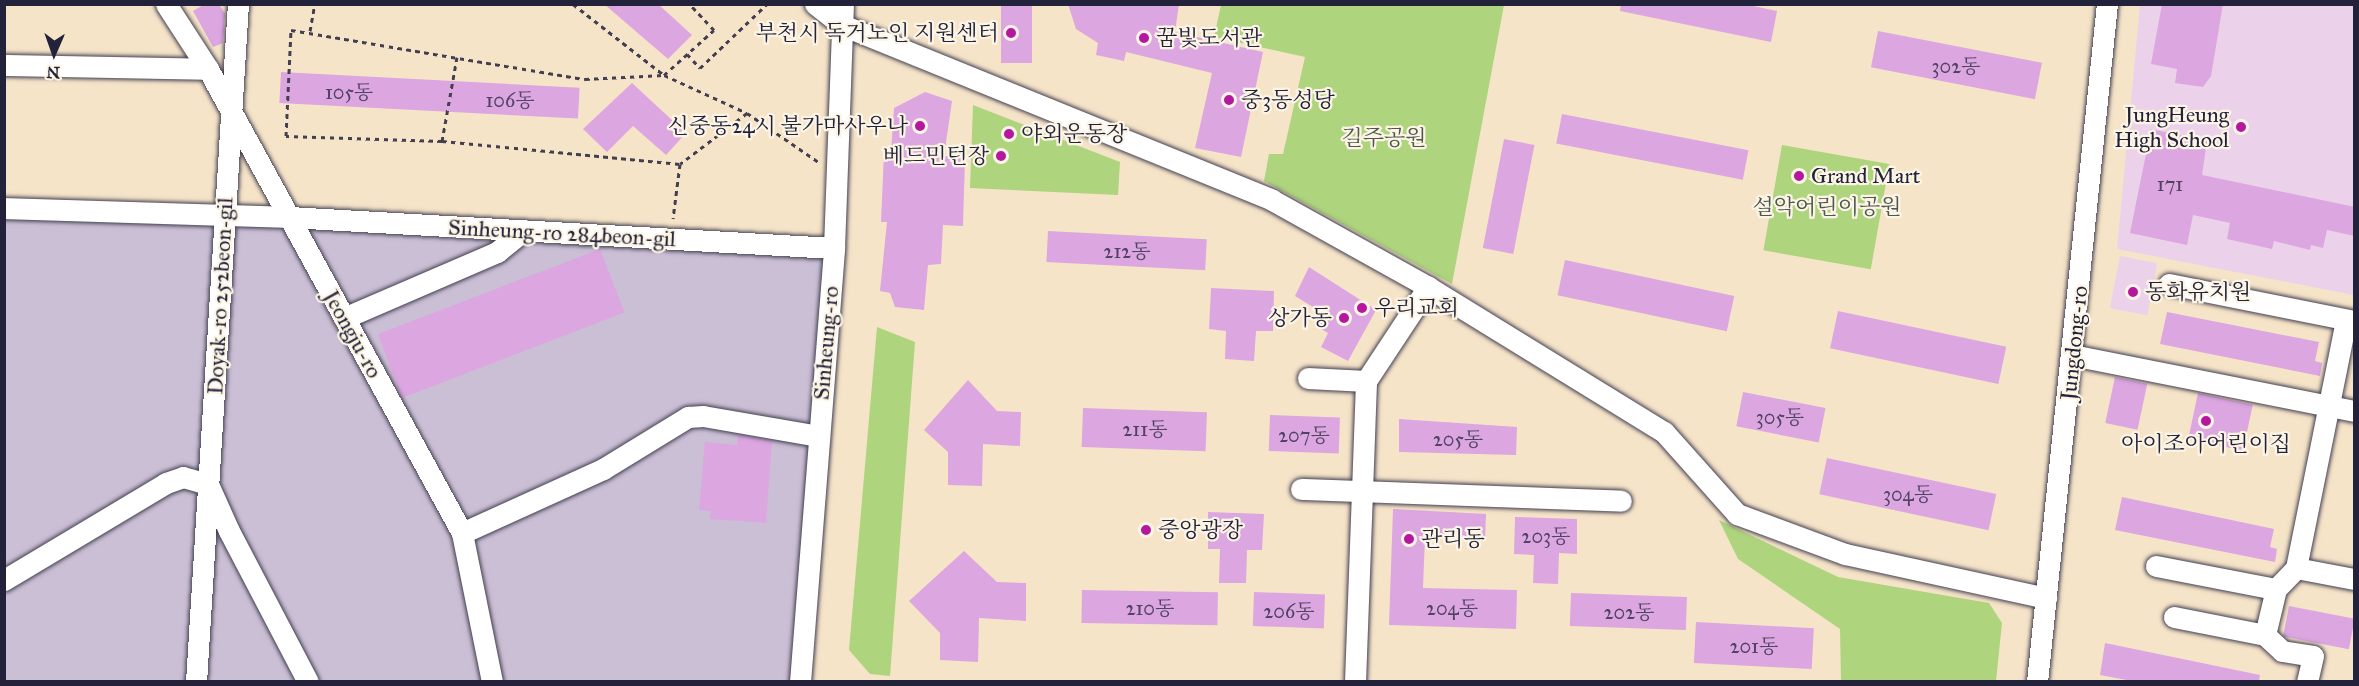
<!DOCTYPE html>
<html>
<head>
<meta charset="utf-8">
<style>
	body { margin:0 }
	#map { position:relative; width:2359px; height:686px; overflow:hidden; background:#f6e4c9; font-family:"IM FELL Great Primer","Noto Serif KR",serif }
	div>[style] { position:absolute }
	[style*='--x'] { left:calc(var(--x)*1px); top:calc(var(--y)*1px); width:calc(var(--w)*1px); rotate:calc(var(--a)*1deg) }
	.built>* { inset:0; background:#ecd1ea; transform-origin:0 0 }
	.industrial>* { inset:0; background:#cbbfd5; transform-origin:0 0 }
	.green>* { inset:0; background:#aed47e; transform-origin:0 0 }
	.building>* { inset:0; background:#dca6e1; transform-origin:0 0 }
	.path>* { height:3px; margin-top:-1.5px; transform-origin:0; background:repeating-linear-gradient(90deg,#423f50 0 4.5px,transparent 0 9px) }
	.roads { filter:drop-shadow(0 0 2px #423f50) drop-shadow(0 0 2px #423f50) }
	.minor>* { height:21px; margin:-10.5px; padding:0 10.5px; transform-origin:10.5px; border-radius:10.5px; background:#fff }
	.dots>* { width:16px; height:16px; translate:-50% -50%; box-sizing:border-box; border:3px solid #fcf5e5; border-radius:50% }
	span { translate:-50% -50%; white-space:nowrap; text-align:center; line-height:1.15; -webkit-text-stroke:4.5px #fcf5e5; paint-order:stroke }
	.number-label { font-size:20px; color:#504364 }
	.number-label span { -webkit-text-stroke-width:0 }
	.poi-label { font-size:22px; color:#22223b }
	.right { translate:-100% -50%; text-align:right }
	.left { translate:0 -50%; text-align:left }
	.park-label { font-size:22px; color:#4c574f }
	.street-label { font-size:22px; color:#22223b }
	.frame { position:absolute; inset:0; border:6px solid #22223b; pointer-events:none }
	.north { position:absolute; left:24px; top:24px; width:60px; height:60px; -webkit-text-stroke:4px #fcf5e5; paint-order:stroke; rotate:182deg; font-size:16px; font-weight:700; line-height:24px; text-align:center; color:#22223b }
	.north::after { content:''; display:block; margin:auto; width:21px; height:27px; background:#22223b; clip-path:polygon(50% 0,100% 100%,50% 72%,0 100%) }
</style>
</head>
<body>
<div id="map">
	<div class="built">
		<i style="clip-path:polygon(2140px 5px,2354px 5px,2354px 295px,2117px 249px)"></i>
		<i style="left:2120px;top:256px;width:38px;height:53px;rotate:11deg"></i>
	</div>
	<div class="industrial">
		<i style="left:5px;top:208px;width:830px;height:474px;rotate:3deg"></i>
	</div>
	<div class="green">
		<i style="clip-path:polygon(1221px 5px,1504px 5px,1452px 284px,1264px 181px,1269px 154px,1283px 154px,1305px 57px,1214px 37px)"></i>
		<i style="clip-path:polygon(973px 105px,1120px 162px,1118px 195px,970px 188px)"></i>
		<i style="left:1782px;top:145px;width:109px;height:107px;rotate:10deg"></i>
		<i style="clip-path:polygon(877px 327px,915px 342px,890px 676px,870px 674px,849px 650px)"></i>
		<i style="clip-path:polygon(1719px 520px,1838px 577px,1989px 603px,2002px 623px,1996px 681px,1841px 681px,1840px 629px,1738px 559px)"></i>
	</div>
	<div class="building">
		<i style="clip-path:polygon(205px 4px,219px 4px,225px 14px,223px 43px,213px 47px,193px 11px)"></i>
		<i style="clip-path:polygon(604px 4px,658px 4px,692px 35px,668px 59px)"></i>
		<i style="left:1001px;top:4px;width:31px;height:59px"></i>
		<i style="clip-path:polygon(1068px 4px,1179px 4px,1175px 32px,1263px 52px,1241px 157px,1195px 148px,1212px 73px,1126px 52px,1124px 61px,1096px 55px,1098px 43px,1076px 29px)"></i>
		<i style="clip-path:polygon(1621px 4px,1744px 4px,1777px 11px,1771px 42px,1620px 11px)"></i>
		<i style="clip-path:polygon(2162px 4px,2223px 4px,2211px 76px,2203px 87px,2175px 83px,2177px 69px,2151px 64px)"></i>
		<i style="left:1878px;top:31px;width:167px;height:37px;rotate:11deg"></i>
		<i style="left:281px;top:72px;width:299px;height:31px;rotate:3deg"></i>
		<i style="clip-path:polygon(632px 83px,686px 133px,666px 155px,633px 126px,607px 152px,583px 129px)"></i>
		<i style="clip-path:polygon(925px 92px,952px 101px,944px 156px,965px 158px,963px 226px,943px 225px,941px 264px,928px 265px,924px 310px,895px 307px,890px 293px,880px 291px,887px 222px,881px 222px,884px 152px,891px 152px,894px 108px)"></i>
		<i style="left:1562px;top:114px;width:190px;height:30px;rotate:11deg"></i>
		<i style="clip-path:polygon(2151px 129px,2207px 141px,2202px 175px,2355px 207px,2355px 236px,2327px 230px,2323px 248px,2311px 245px,2310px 250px,2274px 241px,2272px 249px,2227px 239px,2230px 223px,2193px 215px,2187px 245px,2130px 233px)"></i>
		<i style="left:1504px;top:139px;width:31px;height:111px;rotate:11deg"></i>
		<i style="left:1048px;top:231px;width:159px;height:31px;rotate:3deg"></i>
		<i style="left:600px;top:249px;width:68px;height:238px;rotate:69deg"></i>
		<i style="left:1565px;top:260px;width:173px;height:36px;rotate:12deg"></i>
		<i style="clip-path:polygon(1309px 267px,1376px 310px,1348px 361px,1321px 347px,1328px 333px,1314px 325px,1321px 312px,1295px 296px)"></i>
		<i style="clip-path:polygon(1211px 288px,1274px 291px,1273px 331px,1256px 331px,1254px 361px,1225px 359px,1226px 331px,1209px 329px)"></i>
		<i style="left:1838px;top:311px;width:172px;height:38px;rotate:12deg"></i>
		<i style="clip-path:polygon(2167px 312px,2319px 342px,2315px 361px,2322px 363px,2320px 376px,2160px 344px)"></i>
		<i style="left:2115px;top:377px;width:33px;height:47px;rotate:12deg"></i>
		<i style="clip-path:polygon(968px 380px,997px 411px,1021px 412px,1020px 446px,983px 444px,982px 486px,948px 485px,948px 452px,924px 430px)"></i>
		<i style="left:1743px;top:392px;width:84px;height:35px;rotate:11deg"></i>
		<i style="left:2198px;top:393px;width:56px;height:47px;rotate:12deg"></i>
		<i style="left:1083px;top:408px;width:124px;height:39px;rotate:2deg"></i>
		<i style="left:1270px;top:415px;width:70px;height:36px;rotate:2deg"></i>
		<i style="clip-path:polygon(1399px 419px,1517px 427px,1516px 455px,1399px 452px)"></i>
		<i style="clip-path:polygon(738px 435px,772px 441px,766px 523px,710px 519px,711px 511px,699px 510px,705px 442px,737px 445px)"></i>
		<i style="left:1827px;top:458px;width:173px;height:37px;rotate:12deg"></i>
		<i style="clip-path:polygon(2122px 497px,2274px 529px,2270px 547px,2277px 549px,2275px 562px,2115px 530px)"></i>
		<i style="clip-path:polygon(1393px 509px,1486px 514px,1485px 541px,1425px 537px,1423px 588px,1517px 590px,1516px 629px,1389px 625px)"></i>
		<i style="clip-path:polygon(1208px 512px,1264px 514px,1262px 550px,1247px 550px,1246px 583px,1219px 583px,1220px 549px,1208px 549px)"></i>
		<i style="clip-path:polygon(1515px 517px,1577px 519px,1577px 554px,1559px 553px,1558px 584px,1533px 583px,1534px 555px,1514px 554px)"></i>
		<i style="clip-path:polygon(964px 551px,997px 582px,1026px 583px,1026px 621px,979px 618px,978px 662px,940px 660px,940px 633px,909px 601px)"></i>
		<i style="left:1082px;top:590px;width:136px;height:33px;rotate:1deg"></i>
		<i style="left:1254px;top:592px;width:71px;height:34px;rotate:2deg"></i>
		<i style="left:1571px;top:593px;width:116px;height:33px;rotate:2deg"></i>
		<i style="left:2289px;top:606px;width:67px;height:31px;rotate:11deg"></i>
		<i style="left:1696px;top:622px;width:118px;height:41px;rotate:3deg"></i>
		<i style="clip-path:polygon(2105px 643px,2260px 675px,2259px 681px,2132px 681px,2100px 675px)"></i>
	</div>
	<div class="path">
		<i style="--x:573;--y:4;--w:115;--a:38"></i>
		<i style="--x:664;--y:75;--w:67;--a:-42"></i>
		<i style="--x:714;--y:30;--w:35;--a:-133"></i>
		<i style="--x:310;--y:31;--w:27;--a:-80"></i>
		<i style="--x:687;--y:54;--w:19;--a:47"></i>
		<i style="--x:700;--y:68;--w:93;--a:-43.7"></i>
		<i style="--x:457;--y:57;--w:85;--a:100.1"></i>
		<i style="--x:442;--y:141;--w:239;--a:5.5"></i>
		<i style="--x:747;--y:113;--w:88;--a:34.4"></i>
		<i style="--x:442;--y:141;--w:156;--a:-178.2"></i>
		<i style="--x:286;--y:136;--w:106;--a:-87.3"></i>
		<i style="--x:291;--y:30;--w:298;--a:9.5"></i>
		<i style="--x:585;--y:79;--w:79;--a:-2.9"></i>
		<i style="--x:664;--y:75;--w:91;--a:24.6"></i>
		<i style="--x:747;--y:113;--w:84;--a:142.7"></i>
		<i style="--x:680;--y:164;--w:55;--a:97.3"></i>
	</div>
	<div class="roads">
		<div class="minor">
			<i style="--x:166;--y:4;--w:77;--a:57.1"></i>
			<i style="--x:208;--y:69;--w:529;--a:61.3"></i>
			<i style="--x:462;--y:533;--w:152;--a:78.6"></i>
			<i style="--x:815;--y:4;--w:34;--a:38"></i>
			<i style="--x:842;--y:25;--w:464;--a:22.1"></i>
			<i style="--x:1272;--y:200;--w:179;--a:29.1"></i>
			<i style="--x:1428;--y:287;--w:277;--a:31.6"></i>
			<i style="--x:1664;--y:432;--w:110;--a:48.3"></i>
			<i style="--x:1737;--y:514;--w:115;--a:20.3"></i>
			<i style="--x:1845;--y:554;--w:206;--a:12.3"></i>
			<i style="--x:4;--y:65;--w:204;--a:1.1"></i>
			<i style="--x:4;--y:208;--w:285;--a:1.8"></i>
			<i style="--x:289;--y:217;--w:546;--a:3.26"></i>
			<i style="--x:2169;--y:284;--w:189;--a:11.3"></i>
			<i style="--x:344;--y:318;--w:167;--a:-23.3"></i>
			<i style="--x:497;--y:252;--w:35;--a:-39"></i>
			<i style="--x:2072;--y:355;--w:288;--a:11.2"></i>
			<i style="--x:1308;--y:378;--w:58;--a:3"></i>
			<i style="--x:1301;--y:489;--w:320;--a:2.1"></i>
			<i style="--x:462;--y:533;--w:155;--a:-24.4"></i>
			<i style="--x:603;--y:469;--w:100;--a:-31.5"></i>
			<i style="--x:688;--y:417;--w:15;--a:-4"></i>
			<i style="--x:703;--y:416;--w:118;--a:9.8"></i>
			<i style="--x:2156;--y:566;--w:122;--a:10.9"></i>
			<i style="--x:2276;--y:589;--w:29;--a:-46"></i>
			<i style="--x:2296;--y:568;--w:253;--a:-78.6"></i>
			<i style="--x:2296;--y:568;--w:59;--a:10.7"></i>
			<i style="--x:4;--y:580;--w:189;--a:-30.9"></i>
			<i style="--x:166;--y:483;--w:18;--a:-19"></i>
			<i style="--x:183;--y:477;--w:26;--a:16"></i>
			<i style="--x:208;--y:484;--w:51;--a:65.9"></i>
			<i style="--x:229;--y:531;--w:170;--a:62.4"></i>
			<i style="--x:2174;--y:617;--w:93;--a:11.2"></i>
			<i style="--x:2265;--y:635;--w:47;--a:-76.6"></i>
			<i style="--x:2265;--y:635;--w:23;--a:43"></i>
			<i style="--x:2282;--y:651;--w:31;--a:9"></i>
			<i style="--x:2313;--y:656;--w:27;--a:103"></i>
			<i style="--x:196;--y:682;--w:679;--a:-86.46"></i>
			<i style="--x:800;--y:682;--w:435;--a:-85.5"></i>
			<i style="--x:834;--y:248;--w:244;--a:-87.9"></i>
			<i style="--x:1355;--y:682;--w:301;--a:-87.9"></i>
			<i style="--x:1366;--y:381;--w:113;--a:-56.6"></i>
			<i style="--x:2037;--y:682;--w:682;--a:-84.11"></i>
		</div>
	</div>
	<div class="dots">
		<i style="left:1011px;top:33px;background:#b5179e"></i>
		<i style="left:1144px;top:38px;background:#b5179e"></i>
		<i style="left:1229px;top:100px;background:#b5179e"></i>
		<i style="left:920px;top:126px;background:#b5179e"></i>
		<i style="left:2241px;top:127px;background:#b5179e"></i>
		<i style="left:1009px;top:134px;background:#b5179e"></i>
		<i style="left:1001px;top:156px;background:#b5179e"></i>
		<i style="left:1799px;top:176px;background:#b5179e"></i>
		<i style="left:2133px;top:292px;background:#b5179e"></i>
		<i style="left:1362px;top:308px;background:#b5179e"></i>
		<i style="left:1344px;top:318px;background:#b5179e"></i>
		<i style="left:2206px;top:421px;background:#b5179e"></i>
		<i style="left:1146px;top:530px;background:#b5179e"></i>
		<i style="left:1409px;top:539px;background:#b5179e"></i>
	</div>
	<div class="number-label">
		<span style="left:1956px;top:66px">302동</span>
		<span style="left:349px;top:92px">105동</span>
		<span style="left:510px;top:100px">106동</span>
		<span style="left:2170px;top:184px">171</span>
		<span style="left:1127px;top:251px">212동</span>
		<span style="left:1780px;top:417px">305동</span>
		<span style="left:1145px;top:429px">211동</span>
		<span style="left:1304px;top:435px">207동</span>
		<span style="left:1458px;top:439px">205동</span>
		<span style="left:1908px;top:494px">304동</span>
		<span style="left:1546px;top:536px">203동</span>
		<span style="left:1150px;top:608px">210동</span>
		<span style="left:1452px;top:608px">204동</span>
		<span style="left:1289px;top:611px">206동</span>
		<span style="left:1629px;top:612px">202동</span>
		<span style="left:1754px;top:646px">201동</span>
	</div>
	<div class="poi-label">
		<span class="right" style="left:999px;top:33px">부천시 독거노인 지원센터</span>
		<span class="left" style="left:1156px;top:38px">꿈빛도서관</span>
		<span class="left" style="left:1241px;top:100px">중3동성당</span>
		<span class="right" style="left:2229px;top:127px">JungHeung<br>High School</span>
		<span class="right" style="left:908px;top:126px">신중동24시 불가마사우나</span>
		<span class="left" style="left:1021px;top:134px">야외운동장</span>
		<span class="right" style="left:989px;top:156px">베드민턴장</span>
		<span class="left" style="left:1811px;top:176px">Grand Mart</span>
		<span class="left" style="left:2145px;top:292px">동화유치원</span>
		<span class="left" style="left:1374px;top:308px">우리교회</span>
		<span class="right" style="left:1332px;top:318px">상가동</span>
		<span style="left:2206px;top:444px">아이조아어린이집</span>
		<span class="left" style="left:1158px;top:530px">중앙광장</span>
		<span class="left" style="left:1421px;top:539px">관리동</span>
	</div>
	<div class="park-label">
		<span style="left:1384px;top:138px">길주공원</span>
		<span style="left:1827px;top:207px">설악어린이공원</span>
	</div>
	<div class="street-label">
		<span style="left:562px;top:233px;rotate:3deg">Sinheung-ro 284beon-gil</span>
		<span style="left:220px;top:296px;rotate:-87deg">Doyak-ro 252beon-gil</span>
		<span style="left:353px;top:334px;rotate:61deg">Jeongju-ro</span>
		<span style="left:826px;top:343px;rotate:-85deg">Sinheung-ro</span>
		<span style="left:2074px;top:343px;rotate:-84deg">Jungdong-ro</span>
	</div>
	<div class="frame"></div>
	<div class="north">N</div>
</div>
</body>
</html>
